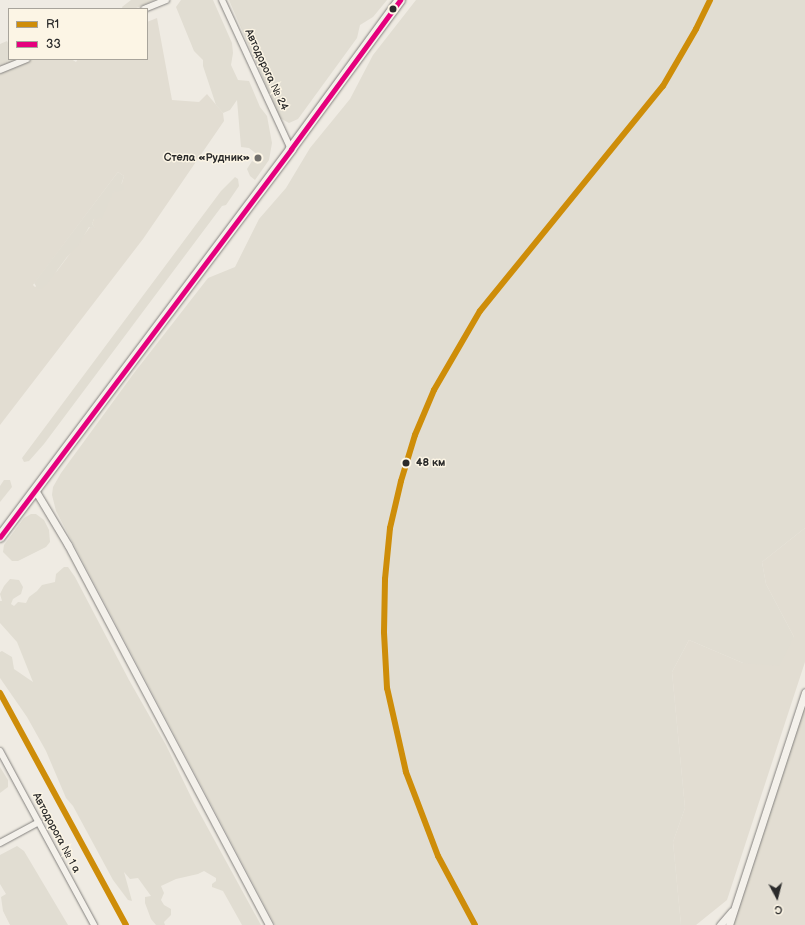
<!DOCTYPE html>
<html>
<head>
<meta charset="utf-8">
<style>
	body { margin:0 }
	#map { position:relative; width:805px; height:925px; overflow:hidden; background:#efebe3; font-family:"Balsamiq Sans",sans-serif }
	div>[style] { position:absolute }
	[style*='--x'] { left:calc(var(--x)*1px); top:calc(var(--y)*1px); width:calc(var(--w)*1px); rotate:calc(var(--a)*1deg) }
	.built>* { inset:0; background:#e2ddd2 }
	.green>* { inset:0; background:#e1ddd2 }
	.roads { filter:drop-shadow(0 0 1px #83817e) drop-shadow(0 0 1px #83817e) }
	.minor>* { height:6px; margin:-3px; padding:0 3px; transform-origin:3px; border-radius:3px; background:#f4f1eb }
	.tertiary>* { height:7px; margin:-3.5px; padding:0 3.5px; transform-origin:3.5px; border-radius:3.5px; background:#f4f1eb }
	.trunk>* { height:10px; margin:-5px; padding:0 5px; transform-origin:5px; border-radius:5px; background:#f4f1eb }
	.rail>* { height:2px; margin-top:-1px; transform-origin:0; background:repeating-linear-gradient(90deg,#afada9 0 6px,transparent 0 9px) }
	.bus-1>* { height:5px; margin:-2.5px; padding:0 2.5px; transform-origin:2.5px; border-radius:2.5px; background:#e5007d }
	.rail-1>* { height:6px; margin:-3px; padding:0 3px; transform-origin:3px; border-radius:3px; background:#ce8d09 }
	.dots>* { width:11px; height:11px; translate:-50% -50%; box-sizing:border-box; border:2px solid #fcf5e5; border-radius:50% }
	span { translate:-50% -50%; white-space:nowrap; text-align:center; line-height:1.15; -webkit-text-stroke:3px #fcf5e5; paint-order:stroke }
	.street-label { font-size:11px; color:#2b2b2b }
	.poi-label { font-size:11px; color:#2b2b2b; font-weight:700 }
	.right { translate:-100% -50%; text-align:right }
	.stop-label { font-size:11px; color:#2b2b2b; font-weight:700 }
	.left { translate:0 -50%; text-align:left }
	.legend { position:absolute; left:8px; top:8px; width:140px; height:52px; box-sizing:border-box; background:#fcf5e5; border:1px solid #a8a49b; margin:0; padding:5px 7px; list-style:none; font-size:12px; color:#2b2b2b }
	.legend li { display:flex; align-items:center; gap:8px; height:20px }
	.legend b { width:20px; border:1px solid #a8a49b }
	.north { position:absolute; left:757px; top:877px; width:40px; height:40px; -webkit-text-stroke:3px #fcf5e5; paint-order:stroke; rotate:173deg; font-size:11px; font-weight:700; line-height:16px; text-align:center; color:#2b2b2b }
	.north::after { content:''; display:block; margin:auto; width:14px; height:18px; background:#2b2b2b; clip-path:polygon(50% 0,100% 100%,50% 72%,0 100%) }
</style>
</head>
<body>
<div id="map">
	<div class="built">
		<i style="clip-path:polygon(evenodd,157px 18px,172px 100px,199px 102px,207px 94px,223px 113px,224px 121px,143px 239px,0 425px,0 65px,13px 59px,71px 59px,76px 62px,78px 59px,147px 59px,147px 22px,157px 18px,118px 172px,124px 176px,122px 183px,114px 190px,106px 207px,94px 219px,92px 224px,95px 228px,90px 227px,57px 271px,35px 287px,33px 285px,118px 172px)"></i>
		<i style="clip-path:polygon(805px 528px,805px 662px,727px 900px,696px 925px,681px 925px,673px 842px,685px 808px,672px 672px,689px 640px,743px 663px,794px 637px,766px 584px,762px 562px)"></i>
		<i style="clip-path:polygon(805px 704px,805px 925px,733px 925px,741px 901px)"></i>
	</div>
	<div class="green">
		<i style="clip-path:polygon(131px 0,155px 0,134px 9px,123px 9px,122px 7px)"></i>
		<i style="clip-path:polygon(181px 0,213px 0,232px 43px,233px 53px,231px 65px,238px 80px,249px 81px,260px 107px,267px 116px,272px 143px,269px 160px,255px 180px,250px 176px,247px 169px,252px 161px,258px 164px,262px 158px,249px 148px,241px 147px,237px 100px,230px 110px,223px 113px,216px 105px,203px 66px,203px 60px,194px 51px,176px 7px)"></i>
		<i style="clip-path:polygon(229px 0,387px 0,373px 17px,360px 25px,357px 38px,298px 119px,289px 123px,280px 118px)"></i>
		<i style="clip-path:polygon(416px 0,805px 0,805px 528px,762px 562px,766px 584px,794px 637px,779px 666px,743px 663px,689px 640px,672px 672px,685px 808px,673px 842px,681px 925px,275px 925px,56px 511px,52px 495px,53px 487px,61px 473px,134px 373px,208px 278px,235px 267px,259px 219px,286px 188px,310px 148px,350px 99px,373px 55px)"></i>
		<i style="clip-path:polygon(7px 41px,9px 45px,9px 59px,13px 59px,0 65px,0 44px)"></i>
		<i style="clip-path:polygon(118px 172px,124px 176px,121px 185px,124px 185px,124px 190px,118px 192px,114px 191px,102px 218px,94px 219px,92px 224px,96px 229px,89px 227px,78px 246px,67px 257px,47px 284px,42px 289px,38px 289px,34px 283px)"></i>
		<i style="clip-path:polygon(235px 177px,238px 179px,239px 186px,226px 205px,222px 206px,44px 444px,29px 461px,24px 462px,22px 458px,221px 191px)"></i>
		<i style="clip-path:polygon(4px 480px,10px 480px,12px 487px,0 502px,0 486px)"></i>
		<i style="clip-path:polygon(31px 514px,36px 514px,44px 520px,49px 530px,50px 542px,46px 547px,18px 561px,12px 561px,3px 552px,4px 545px,24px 518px)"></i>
		<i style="clip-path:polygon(64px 567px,68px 567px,75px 577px,129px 680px,166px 745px,193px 801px,261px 925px,242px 925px,223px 891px,212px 887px,212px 884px,216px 881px,216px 878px,204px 871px,198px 874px,176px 879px,161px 886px,164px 893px,161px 900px,164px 905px,171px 909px,171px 915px,164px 922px,165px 925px,156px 925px,151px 919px,145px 903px,145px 897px,151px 896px,138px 878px,130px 879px,124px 872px,132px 901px,128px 900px,113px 880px,73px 806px,66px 798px,46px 751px,27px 717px,0 678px,0 652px,2px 651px,12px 657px,14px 669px,33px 682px,17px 642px,0 623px,0 601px,2px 601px,0 594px,4px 586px,10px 579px,19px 580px,23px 587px,21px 594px,13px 599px,11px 604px,14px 606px,18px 602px,26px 603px,29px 597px,37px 591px,42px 585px,55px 582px,56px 574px)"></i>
		<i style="clip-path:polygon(0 767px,8px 780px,8px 787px,0 793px)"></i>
		<i style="clip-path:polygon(17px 846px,24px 851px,68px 925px,10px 925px,3px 911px,1px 897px,6px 894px,0 884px,0 855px)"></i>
	</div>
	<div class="roads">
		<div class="minor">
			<i style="--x:222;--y:0;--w:164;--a:65.2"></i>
			<i style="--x:144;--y:9;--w:24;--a:-22"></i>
			<i style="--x:0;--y:70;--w:29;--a:-22"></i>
			<i style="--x:0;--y:751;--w:198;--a:61.6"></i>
			<i style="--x:0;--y:843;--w:44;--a:-28.3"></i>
		</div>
		<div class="tertiary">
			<i style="--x:35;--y:490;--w:64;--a:59"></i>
			<i style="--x:68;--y:545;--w:430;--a:62.1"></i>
			<i style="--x:720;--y:925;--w:18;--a:-49"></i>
			<i style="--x:729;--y:925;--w:245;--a:-71.9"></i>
		</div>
		<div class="trunk">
			<i style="--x:0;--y:537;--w:485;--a:-53.1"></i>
			<i style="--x:291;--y:149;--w:185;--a:-53.8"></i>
		</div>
	</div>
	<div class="rail">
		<i style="--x:0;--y:693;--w:264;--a:61.5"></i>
	</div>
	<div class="bus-1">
		<i style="--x:0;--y:537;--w:485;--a:-53.1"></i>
		<i style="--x:291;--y:149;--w:185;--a:-53.8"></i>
	</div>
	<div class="rail-1">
		<i style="--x:0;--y:693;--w:264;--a:61.5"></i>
		<i style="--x:475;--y:925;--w:78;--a:-118.2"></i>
		<i style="--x:438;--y:856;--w:90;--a:-110.9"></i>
		<i style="--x:406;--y:772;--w:86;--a:-102.7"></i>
		<i style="--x:387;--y:688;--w:56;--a:-93.1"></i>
		<i style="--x:384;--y:632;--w:53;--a:-88.9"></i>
		<i style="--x:385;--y:579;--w:51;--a:-84.4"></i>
		<i style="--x:390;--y:528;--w:48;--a:-76.8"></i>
		<i style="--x:401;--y:481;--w:48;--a:-73.1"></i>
		<i style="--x:415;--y:435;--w:49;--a:-67.1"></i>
		<i style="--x:434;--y:390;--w:91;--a:-59.8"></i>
		<i style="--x:480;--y:311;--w:290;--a:-50.9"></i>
		<i style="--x:663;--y:86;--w:66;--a:-59.9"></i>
		<i style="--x:696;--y:29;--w:32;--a:-64"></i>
	</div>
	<div class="dots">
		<i style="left:393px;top:9px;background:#2b2b2b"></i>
		<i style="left:258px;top:158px;background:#706e6b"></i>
		<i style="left:406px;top:463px;background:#2b2b2b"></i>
	</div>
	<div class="street-label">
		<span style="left:266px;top:70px;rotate:65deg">Автодорога № 24</span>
		<span style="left:56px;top:833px;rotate:62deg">Автодорога № 1 а</span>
	</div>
	<div class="poi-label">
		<span class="right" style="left:250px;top:158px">Стела «Рудник»</span>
	</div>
	<div class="stop-label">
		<span class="left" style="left:416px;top:463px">48 км</span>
	</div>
	<ul class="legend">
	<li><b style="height:5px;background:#ce8d09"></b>R1</li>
	<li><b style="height:5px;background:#e5007d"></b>33</li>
	</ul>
	<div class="north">С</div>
</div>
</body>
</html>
